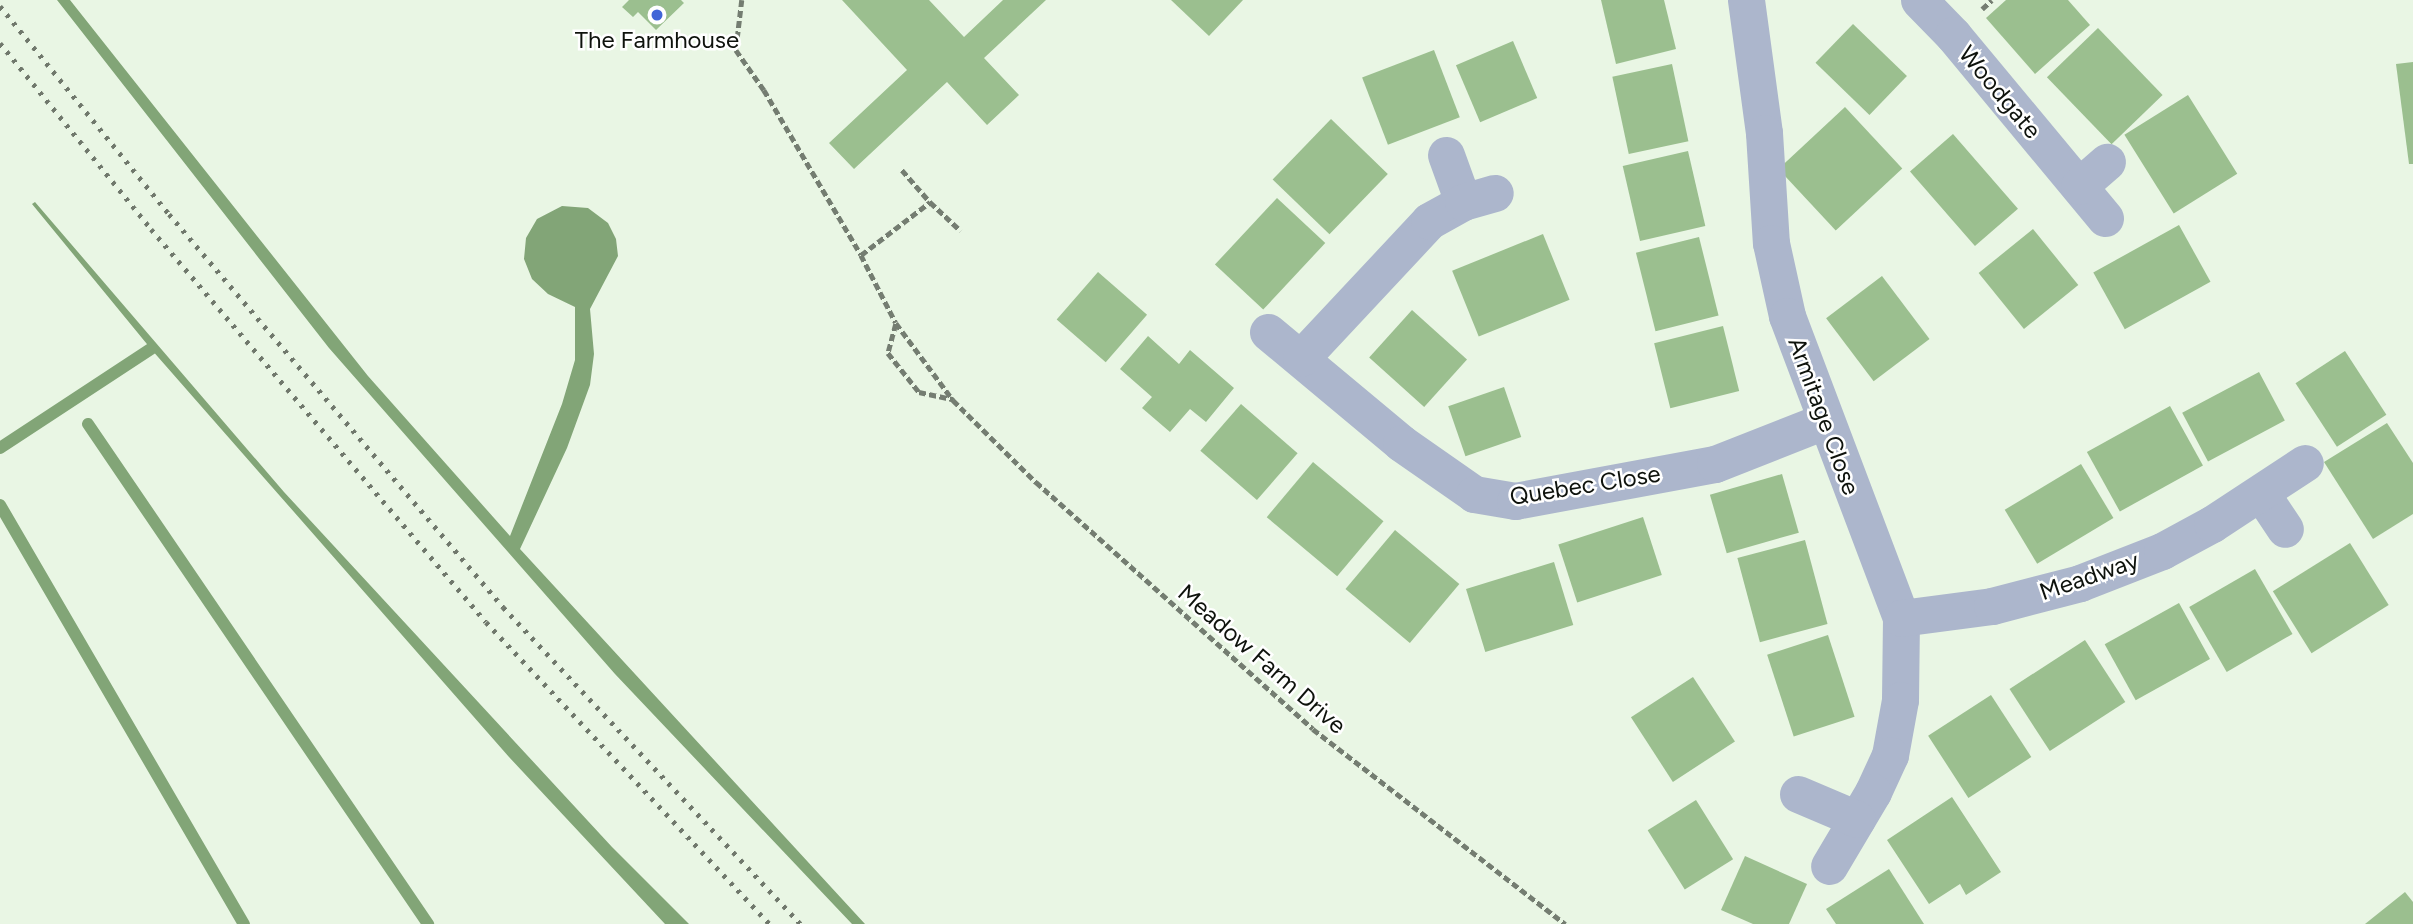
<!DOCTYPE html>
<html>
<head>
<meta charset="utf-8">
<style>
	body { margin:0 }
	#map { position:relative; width:2413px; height:924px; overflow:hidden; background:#e9f6e4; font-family:Figtree,sans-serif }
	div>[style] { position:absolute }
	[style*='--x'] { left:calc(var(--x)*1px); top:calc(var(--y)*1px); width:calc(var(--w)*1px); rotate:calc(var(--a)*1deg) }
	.water>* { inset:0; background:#82a577 }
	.stream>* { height:12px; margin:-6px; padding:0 6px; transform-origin:6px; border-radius:6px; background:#82a577 }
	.building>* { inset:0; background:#9bbf8f; transform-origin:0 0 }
	.path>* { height:4.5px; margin-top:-2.25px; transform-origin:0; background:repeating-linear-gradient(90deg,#747d71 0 7px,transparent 0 10.5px) }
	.minor>* { height:37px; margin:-18.5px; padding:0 18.5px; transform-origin:18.5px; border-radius:18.5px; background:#acb6cc }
	.rail>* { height:5px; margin-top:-2.5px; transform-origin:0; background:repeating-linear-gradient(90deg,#70786c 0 3.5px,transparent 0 10.5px) }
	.dots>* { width:19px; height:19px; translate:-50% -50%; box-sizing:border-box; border:4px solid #fff; border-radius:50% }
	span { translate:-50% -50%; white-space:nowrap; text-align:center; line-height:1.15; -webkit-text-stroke:5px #fff; paint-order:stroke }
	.poi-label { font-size:24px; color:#0e120c }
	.street-label { font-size:24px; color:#0e120c }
</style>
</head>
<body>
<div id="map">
	<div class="water">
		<i style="clip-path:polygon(57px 0,70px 0,368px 376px,510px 536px,562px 404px,575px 360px,575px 307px,548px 294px,532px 279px,524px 259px,526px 238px,537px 219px,562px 206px,588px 208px,608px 223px,616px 239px,618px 256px,590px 309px,594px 354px,590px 385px,567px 448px,520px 549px,865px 924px,852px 924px,615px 674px,329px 348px)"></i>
		<i style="clip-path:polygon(35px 202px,284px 492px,612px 847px,689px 924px,665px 924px,509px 757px,151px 349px,32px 204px)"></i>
	</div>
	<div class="stream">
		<i style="--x:88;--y:424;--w:605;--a:55.78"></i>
		<i style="--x:0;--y:448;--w:181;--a:-33.3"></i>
		<i style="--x:0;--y:505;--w:485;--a:59.8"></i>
	</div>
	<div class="building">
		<i style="clip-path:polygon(629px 0,681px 0,684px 3px,656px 30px,638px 12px,633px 17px,622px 7px)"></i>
		<i style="clip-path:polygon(842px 0,929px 0,964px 37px,1003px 0,1046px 0,984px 58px,1019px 95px,987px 125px,947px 82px,854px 169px,829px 143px,907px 70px)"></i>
		<i style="clip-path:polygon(1171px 0,1243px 0,1209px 36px)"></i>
		<i style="clip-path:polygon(1601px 0,1664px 0,1676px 49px,1616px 64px)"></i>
		<i style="clip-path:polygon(2006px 0,2068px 0,2090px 25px,2035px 74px,1986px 18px)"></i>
		<i style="left:1853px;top:24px;width:75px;height:54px;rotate:44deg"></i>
		<i style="left:2098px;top:28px;width:93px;height:71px;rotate:46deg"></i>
		<i style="left:1513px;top:41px;width:62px;height:62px;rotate:67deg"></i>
		<i style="left:1434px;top:50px;width:72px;height:77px;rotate:69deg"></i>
		<i style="clip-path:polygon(2413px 62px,2413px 164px,2409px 164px,2396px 64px)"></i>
		<i style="left:1672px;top:64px;width:79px;height:61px;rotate:78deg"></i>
		<i style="left:2188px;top:95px;width:93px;height:75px;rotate:58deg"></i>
		<i style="left:1845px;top:107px;width:84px;height:91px;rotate:47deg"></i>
		<i style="left:1331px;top:119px;width:79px;height:84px;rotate:44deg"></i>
		<i style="left:1953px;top:134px;width:99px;height:57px;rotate:49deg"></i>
		<i style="left:1688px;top:151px;width:77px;height:67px;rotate:77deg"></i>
		<i style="left:1277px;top:198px;width:66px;height:91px;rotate:43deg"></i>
		<i style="left:2179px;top:225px;width:65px;height:98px;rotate:61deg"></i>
		<i style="left:2033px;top:229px;width:72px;height:70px;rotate:51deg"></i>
		<i style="left:1543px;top:234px;width:71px;height:98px;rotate:68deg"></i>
		<i style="left:1699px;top:237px;width:81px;height:65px;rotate:76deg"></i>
		<i style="left:1098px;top:272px;width:65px;height:63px;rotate:41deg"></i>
		<i style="left:1882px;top:276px;width:79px;height:70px;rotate:53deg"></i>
		<i style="left:1412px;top:310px;width:74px;height:64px;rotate:42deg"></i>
		<i style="left:1723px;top:326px;width:67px;height:71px;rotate:76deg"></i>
		<i style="clip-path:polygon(1148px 336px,1179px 364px,1190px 350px,1234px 388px,1206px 422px,1190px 409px,1170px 432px,1142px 408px,1152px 397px,1120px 369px)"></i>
		<i style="left:2345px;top:351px;width:76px;height:59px;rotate:57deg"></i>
		<i style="left:2259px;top:372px;width:55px;height:87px;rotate:62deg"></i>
		<i style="left:1504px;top:387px;width:53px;height:59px;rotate:71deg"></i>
		<i style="left:1241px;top:404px;width:75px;height:62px;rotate:41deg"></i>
		<i style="left:2170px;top:406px;width:68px;height:95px;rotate:61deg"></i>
		<i style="clip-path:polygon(2387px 423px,2413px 463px,2413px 514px,2373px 539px,2324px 462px)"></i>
		<i style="left:1313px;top:462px;width:92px;height:72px;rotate:40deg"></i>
		<i style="left:2081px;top:464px;width:63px;height:89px;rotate:59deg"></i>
		<i style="left:1782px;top:474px;width:61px;height:75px;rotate:74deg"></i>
		<i style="left:1643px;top:517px;width:61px;height:89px;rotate:72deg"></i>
		<i style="left:1395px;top:530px;width:84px;height:77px;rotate:40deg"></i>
		<i style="left:1805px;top:540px;width:87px;height:70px;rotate:75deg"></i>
		<i style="left:2350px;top:543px;width:73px;height:91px;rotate:58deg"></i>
		<i style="left:1554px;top:562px;width:66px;height:92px;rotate:73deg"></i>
		<i style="left:2255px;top:569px;width:75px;height:76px;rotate:60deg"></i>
		<i style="left:2179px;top:603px;width:64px;height:85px;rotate:61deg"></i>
		<i style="left:1828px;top:635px;width:86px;height:64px;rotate:72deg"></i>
		<i style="left:2085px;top:640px;width:74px;height:90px;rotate:57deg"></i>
		<i style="left:1693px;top:677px;width:77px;height:74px;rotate:57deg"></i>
		<i style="left:1991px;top:695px;width:74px;height:75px;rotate:57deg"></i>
		<i style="clip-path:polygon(1952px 797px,2001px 872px,1966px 895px,1960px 884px,1929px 904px,1887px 840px)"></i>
		<i style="left:1696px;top:800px;width:70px;height:57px;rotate:58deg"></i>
		<i style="clip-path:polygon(1745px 856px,1807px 884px,1789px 924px,1753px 924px,1721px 910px)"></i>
		<i style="clip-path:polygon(1889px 869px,1924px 924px,1836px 924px,1826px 909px)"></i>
		<i style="clip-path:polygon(2405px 892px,2413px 902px,2413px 924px,2365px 924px)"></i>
	</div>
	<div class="path">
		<i style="--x:742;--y:0;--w:50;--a:96.8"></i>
		<i style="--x:736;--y:50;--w:49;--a:55"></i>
		<i style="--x:764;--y:90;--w:191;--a:59.5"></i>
		<i style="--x:861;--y:255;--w:76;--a:62.8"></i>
		<i style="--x:896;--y:323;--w:96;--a:53.5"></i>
		<i style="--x:953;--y:400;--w:117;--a:44.7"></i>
		<i style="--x:1036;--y:482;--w:371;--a:41.7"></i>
		<i style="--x:1313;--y:729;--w:319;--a:37.7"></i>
		<i style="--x:1982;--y:9;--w:13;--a:-42"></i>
		<i style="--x:902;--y:170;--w:43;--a:48.8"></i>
		<i style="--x:861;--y:255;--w:87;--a:-37.5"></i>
		<i style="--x:930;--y:202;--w:42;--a:43.1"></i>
		<i style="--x:896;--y:324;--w:30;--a:105"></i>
		<i style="--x:888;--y:353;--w:50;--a:51.5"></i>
		<i style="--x:919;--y:392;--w:35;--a:12"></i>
	</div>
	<div class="minor">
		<i style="--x:1746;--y:0;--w:134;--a:82.3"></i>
		<i style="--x:1764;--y:133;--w:110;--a:86.4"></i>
		<i style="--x:1771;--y:243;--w:75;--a:77.6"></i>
		<i style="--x:1787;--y:316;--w:323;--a:69.3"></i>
		<i style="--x:1901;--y:618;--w:82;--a:90.7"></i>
		<i style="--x:1900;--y:700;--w:56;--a:100.3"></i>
		<i style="--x:1890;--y:755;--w:41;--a:114.7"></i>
		<i style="--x:1873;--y:792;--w:86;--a:120.7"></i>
		<i style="--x:1919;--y:0;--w:49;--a:45.8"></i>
		<i style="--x:1953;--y:35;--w:238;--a:50.3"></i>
		<i style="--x:1446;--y:155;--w:50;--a:70.1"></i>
		<i style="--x:2079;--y:186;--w:37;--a:-41"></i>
		<i style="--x:1268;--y:332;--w:173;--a:39.8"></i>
		<i style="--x:1401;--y:443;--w:89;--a:34.9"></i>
		<i style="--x:1474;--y:494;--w:42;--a:9.7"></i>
		<i style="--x:1515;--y:501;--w:203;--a:-10.5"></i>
		<i style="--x:1715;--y:464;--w:117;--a:-21.5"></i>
		<i style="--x:1301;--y:358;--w:187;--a:-46.9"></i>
		<i style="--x:1429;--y:221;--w:39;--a:-29"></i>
		<i style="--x:1463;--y:202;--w:33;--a:-16"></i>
		<i style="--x:2261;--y:493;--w:43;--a:56.3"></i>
		<i style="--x:1901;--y:618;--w:92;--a:-7.5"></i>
		<i style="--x:1992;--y:606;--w:91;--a:-14.6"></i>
		<i style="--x:2080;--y:583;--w:88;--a:-21.3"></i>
		<i style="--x:2162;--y:551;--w:57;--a:-28.4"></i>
		<i style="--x:2212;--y:524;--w:111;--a:-33.3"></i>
		<i style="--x:1798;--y:794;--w:64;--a:23"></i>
	</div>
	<div class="rail">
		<i style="--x:0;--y:6;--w:268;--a:50.9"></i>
		<i style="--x:169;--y:214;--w:516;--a:49.64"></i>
		<i style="--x:503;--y:607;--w:435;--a:46.8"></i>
		<i style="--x:0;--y:43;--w:240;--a:50.9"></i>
		<i style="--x:151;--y:229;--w:516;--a:49.56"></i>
		<i style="--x:486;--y:622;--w:415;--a:46.8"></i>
	</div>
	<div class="dots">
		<i style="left:657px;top:15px;background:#4165d7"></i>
	</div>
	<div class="poi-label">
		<span style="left:657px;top:40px">The Farmhouse</span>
	</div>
	<div class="street-label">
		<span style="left:2000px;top:92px;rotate:50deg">Woodgate</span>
		<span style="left:1824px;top:416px;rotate:70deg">Armitage Close</span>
		<span style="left:1585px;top:485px;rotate:-9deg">Quebec Close</span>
		<span style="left:2089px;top:576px;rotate:-19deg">Meadway</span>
		<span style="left:1262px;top:659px;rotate:41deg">Meadow Farm Drive</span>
	</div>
</div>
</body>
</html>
